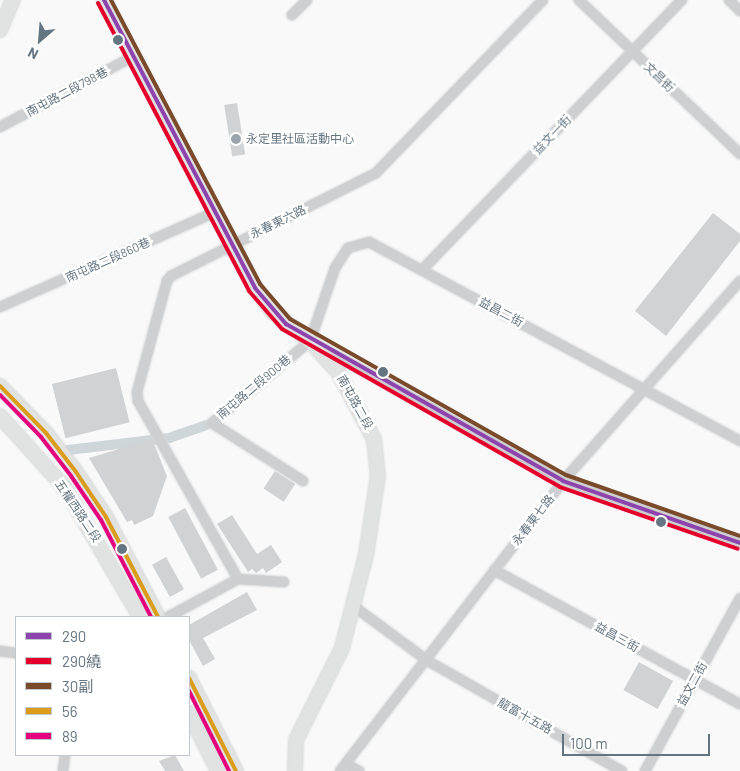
<!DOCTYPE html>
<html>
<head>
<meta charset="utf-8">
<style>
	body { margin:0 }
	#map { position:relative; width:740px; height:771px; overflow:hidden; background:#f9f9f9; font-family:Barlow,"Noto Sans TC",sans-serif }
	div>[style] { position:absolute }
	[style*='--x'] { left:calc(var(--x)*1px); top:calc(var(--y)*1px); width:calc(var(--w)*1px); rotate:calc(var(--a)*1deg) }
	.canal>* { height:10px; margin:-5px; padding:0 5px; transform-origin:5px; border-radius:5px; background:#ced6d9 }
	.building>* { inset:0; background:#d0d2d3; transform-origin:0 0 }
	.roads { filter:drop-shadow(0 0 1px #d5d6d7) drop-shadow(0 0 1px #d5d6d7) }
	.minor>* { height:10px; margin:-5px; padding:0 5px; transform-origin:5px; border-radius:5px; background:#cecfd0 }
	.major>* { height:14px; margin:-7px; padding:0 7px; transform-origin:7px; border-radius:7px; background:#e1e2e2 }
	.bus-1>* { height:4px; margin:-2px; padding:0 2px; transform-origin:2px; border-radius:2px; background:#8e44ad }
	.bus-2>* { height:4px; margin:-2px; padding:0 2px; transform-origin:2px; border-radius:2px; background:#e4002b }
	.bus-3>* { height:4px; margin:-2px; padding:0 2px; transform-origin:2px; border-radius:2px; background:#7a4b2a }
	.bus-4>* { height:4px; margin:-2px; padding:0 2px; transform-origin:2px; border-radius:2px; background:#da9c1a }
	.bus-5>* { height:4px; margin:-2px; padding:0 2px; transform-origin:2px; border-radius:2px; background:#e5007d }
	.dots>* { width:14px; height:14px; translate:-50% -50%; box-sizing:border-box; border:2px solid #fff; border-radius:50% }
	span { translate:-50% -50%; white-space:nowrap; text-align:center; line-height:1.15; -webkit-text-stroke:5px #fff; paint-order:stroke }
	.street-label { font-size:12px; color:#657683 }
	.poi-label { font-size:12px; color:#657683 }
	.left { translate:0 -50%; text-align:left }
	.legend { position:absolute; left:15px; top:616px; width:175px; height:140px; box-sizing:border-box; background:#fff; border:1px solid #c1c8cd; margin:0; padding:6px 9px; list-style:none; font-size:15px; color:#657683 }
	.legend li { display:flex; align-items:center; gap:10px; height:25px }
	.legend b { width:25px; border:1px solid #c1c8cd }
	.north { position:absolute; left:15px; top:15px; width:50px; height:50px; -webkit-text-stroke:4px #fff; paint-order:stroke; rotate:207deg; font-size:14px; font-weight:700; line-height:20px; text-align:center; color:#657683 }
	.north::after { content:''; display:block; margin:auto; width:18px; height:22px; background:#657683; clip-path:polygon(50% 0,100% 100%,50% 72%,0 100%) }
	.scale { position:absolute; left:562px; top:734px; width:148px; height:22px; box-sizing:border-box; border:2px solid #657683; border-top:0; padding-left:6px; font-size:15px; line-height:18px; white-space:nowrap; color:#657683; -webkit-text-stroke:4px #fff; paint-order:stroke }
</style>
</head>
<body>
<div id="map">
	<div class="canal">
		<i style="--x:68;--y:450;--w:102;--a:-6.8"></i>
		<i style="--x:169;--y:438;--w:39;--a:-19"></i>
	</div>
	<div class="building">
		<i style="left:237px;top:103px;width:52px;height:13px;rotate:81deg"></i>
		<i style="clip-path:polygon(713px 213px,740px 234px,740px 241px,666px 336px,635px 311px)"></i>
		<i style="left:116px;top:368px;width:56px;height:66px;rotate:76deg"></i>
		<i style="clip-path:polygon(152px 439px,167px 476px,153px 516px,134px 525px,132px 520px,127px 522px,89px 458px)"></i>
		<i style="left:275px;top:471px;width:24px;height:21px;rotate:33deg"></i>
		<i style="left:185px;top:508px;width:70px;height:19px;rotate:62deg"></i>
		<i style="clip-path:polygon(232px 515px,257px 554px,271px 545px,282px 562px,266px 573px,263px 568px,256px 573px,252px 569px,248px 572px,217px 524px)"></i>
		<i style="left:166px;top:557px;width:37px;height:16px;rotate:61deg"></i>
		<i style="clip-path:polygon(247px 592px,257px 610px,203px 638px,215px 659px,203px 666px,189px 640px,189px 625px)"></i>
		<i style="left:639px;top:662px;width:39px;height:32px;rotate:29deg"></i>
		<i style="clip-path:polygon(175px 755px,184px 771px,165px 771px,159px 761px)"></i>
	</div>
	<div class="roads">
		<div class="minor">
			<i style="--x:579;--y:0;--w:223;--a:43.7"></i>
			<i style="--x:729;--y:0;--w:16;--a:45"></i>
			<i style="--x:292;--y:15;--w:21;--a:-45"></i>
			<i style="--x:0;--y:127;--w:152;--a:-27.9"></i>
			<i style="--x:422;--y:270;--w:375;--a:-46.1"></i>
			<i style="--x:0;--y:307;--w:235;--a:-23.8"></i>
			<i style="--x:310;--y:341;--w:77;--a:-71.1"></i>
			<i style="--x:335;--y:268;--w:24;--a:-57"></i>
			<i style="--x:348;--y:248;--w:22;--a:-16"></i>
			<i style="--x:369;--y:242;--w:421;--a:28.2"></i>
			<i style="--x:317;--y:345;--w:281;--a:28.9"></i>
			<i style="--x:563;--y:481;--w:188;--a:19.3"></i>
			<i style="--x:303;--y:481;--w:108;--a:-147.5"></i>
			<i style="--x:212;--y:423;--w:128;--a:-39.9"></i>
			<i style="--x:494;--y:570;--w:280;--a:28.6"></i>
			<i style="--x:238;--y:579;--w:204;--a:-119.3"></i>
			<i style="--x:138;--y:401;--w:9;--a:-96"></i>
			<i style="--x:137;--y:392;--w:115;--a:-74.9"></i>
			<i style="--x:167;--y:281;--w:6;--a:-51"></i>
			<i style="--x:171;--y:276;--w:229;--a:-26.7"></i>
			<i style="--x:376;--y:173;--w:240;--a:-46"></i>
			<i style="--x:238;--y:579;--w:46;--a:3.7"></i>
			<i style="--x:352;--y:605;--w:94;--a:36.4"></i>
			<i style="--x:428;--y:661;--w:223;--a:29.6"></i>
			<i style="--x:168;--y:617;--w:80;--a:-28.5"></i>
			<i style="--x:0;--y:651;--w:16;--a:7"></i>
			<i style="--x:346;--y:764;--w:15;--a:28"></i>
			<i style="--x:63;--y:771;--w:16;--a:-83"></i>
			<i style="--x:340;--y:771;--w:366;--a:-52.4"></i>
			<i style="--x:563;--y:481;--w:267;--a:-48.5"></i>
			<i style="--x:645;--y:771;--w:197;--a:-61.2"></i>
		</div>
		<div class="major">
			<i style="--x:104;--y:0;--w:325;--a:62.3"></i>
			<i style="--x:255;--y:288;--w:31;--a:53"></i>
			<i style="--x:274;--y:313;--w:46;--a:37.9"></i>
			<i style="--x:310;--y:341;--w:42;--a:47.9"></i>
			<i style="--x:338;--y:372;--w:76;--a:61.8"></i>
			<i style="--x:374;--y:439;--w:36;--a:84"></i>
			<i style="--x:378;--y:475;--w:81;--a:98.5"></i>
			<i style="--x:366;--y:555;--w:96;--a:104.5"></i>
			<i style="--x:342;--y:648;--w:103;--a:116.6"></i>
			<i style="--x:296;--y:740;--w:31;--a:92"></i>
			<i style="--x:0;--y:30;--w:33;--a:-67"></i>
			<i style="--x:0;--y:386;--w:66;--a:45.6"></i>
			<i style="--x:46;--y:433;--w:49;--a:52.4"></i>
			<i style="--x:76;--y:472;--w:54;--a:56.3"></i>
			<i style="--x:106;--y:517;--w:113;--a:62.5"></i>
			<i style="--x:0;--y:416;--w:97;--a:47.9"></i>
			<i style="--x:65;--y:488;--w:149;--a:59.8"></i>
			<i style="--x:189;--y:678;--w:104;--a:63.2"></i>
			<i style="--x:189;--y:713;--w:65;--a:63.4"></i>
		</div>
	</div>
	<div class="bus-1">
		<i style="--x:104;--y:0;--w:325;--a:62.3"></i>
		<i style="--x:255;--y:288;--w:48;--a:49.3"></i>
		<i style="--x:286;--y:324;--w:318;--a:29.5"></i>
		<i style="--x:563;--y:481;--w:188;--a:19.3"></i>
	</div>
	<div class="bus-2">
		<i style="--x:98;--y:3;--w:325;--a:62.3"></i>
		<i style="--x:249;--y:291;--w:50;--a:49"></i>
		<i style="--x:282;--y:329;--w:320;--a:29.6"></i>
		<i style="--x:560;--y:487;--w:188;--a:19.2"></i>
	</div>
	<div class="bus-3">
		<i style="--x:111;--y:0;--w:321;--a:62.3"></i>
		<i style="--x:260;--y:284;--w:46;--a:49.4"></i>
		<i style="--x:290;--y:319;--w:317;--a:29.5"></i>
		<i style="--x:566;--y:475;--w:184;--a:19.3"></i>
	</div>
	<div class="bus-4">
		<i style="--x:0;--y:386;--w:66;--a:45.6"></i>
		<i style="--x:46;--y:433;--w:49;--a:52.4"></i>
		<i style="--x:76;--y:472;--w:54;--a:56.3"></i>
		<i style="--x:106;--y:517;--w:113;--a:62.5"></i>
		<i style="--x:189;--y:678;--w:104;--a:63.2"></i>
	</div>
	<div class="bus-5">
		<i style="--x:0;--y:395;--w:59;--a:45.7"></i>
		<i style="--x:41;--y:437;--w:49;--a:52.4"></i>
		<i style="--x:71;--y:476;--w:53;--a:55.7"></i>
		<i style="--x:101;--y:520;--w:109;--a:62.7"></i>
		<i style="--x:189;--y:691;--w:89;--a:63.4"></i>
	</div>
	<div class="dots">
		<i style="left:118px;top:40px;background:#657683"></i>
		<i style="left:236px;top:139px;background:#99a4ac"></i>
		<i style="left:383px;top:372px;background:#657683"></i>
		<i style="left:661px;top:522px;background:#657683"></i>
		<i style="left:122px;top:549px;background:#657683"></i>
	</div>
	<div class="street-label">
		<span style="left:659px;top:77px;rotate:44deg">文昌街</span>
		<span style="left:67px;top:92px;rotate:-28deg">南屯路二段798巷</span>
		<span style="left:552px;top:135px;rotate:-46deg">益文一街</span>
		<span style="left:278px;top:222px;rotate:-26deg">永春東六路</span>
		<span style="left:108px;top:260px;rotate:-24deg">南屯路二段860巷</span>
		<span style="left:501px;top:312px;rotate:28deg">益昌二街</span>
		<span style="left:254px;top:387px;rotate:-40deg">南屯路二段900巷</span>
		<span style="left:355px;top:402px;rotate:61deg">南屯路二段</span>
		<span style="left:78px;top:511px;rotate:56deg">五權西路二段</span>
		<span style="left:533px;top:520px;rotate:-52deg">永春東七路</span>
		<span style="left:617px;top:637px;rotate:29deg">益昌三街</span>
		<span style="left:692px;top:684px;rotate:-61deg">益文二街</span>
		<span style="left:525px;top:716px;rotate:29deg">龍富十五路</span>
	</div>
	<div class="poi-label">
		<span class="left" style="left:246px;top:139px">永定里社區活動中心</span>
	</div>
	<ul class="legend">
	<li><b style="height:6px;background:#8e44ad"></b>290</li>
	<li><b style="height:6px;background:#e4002b"></b>290繞</li>
	<li><b style="height:6px;background:#7a4b2a"></b>30副</li>
	<li><b style="height:6px;background:#da9c1a"></b>56</li>
	<li><b style="height:6px;background:#e5007d"></b>89</li>
	</ul>
	<div class="north">N</div>
	<div class="scale">100 m</div>
</div>
</body>
</html>
